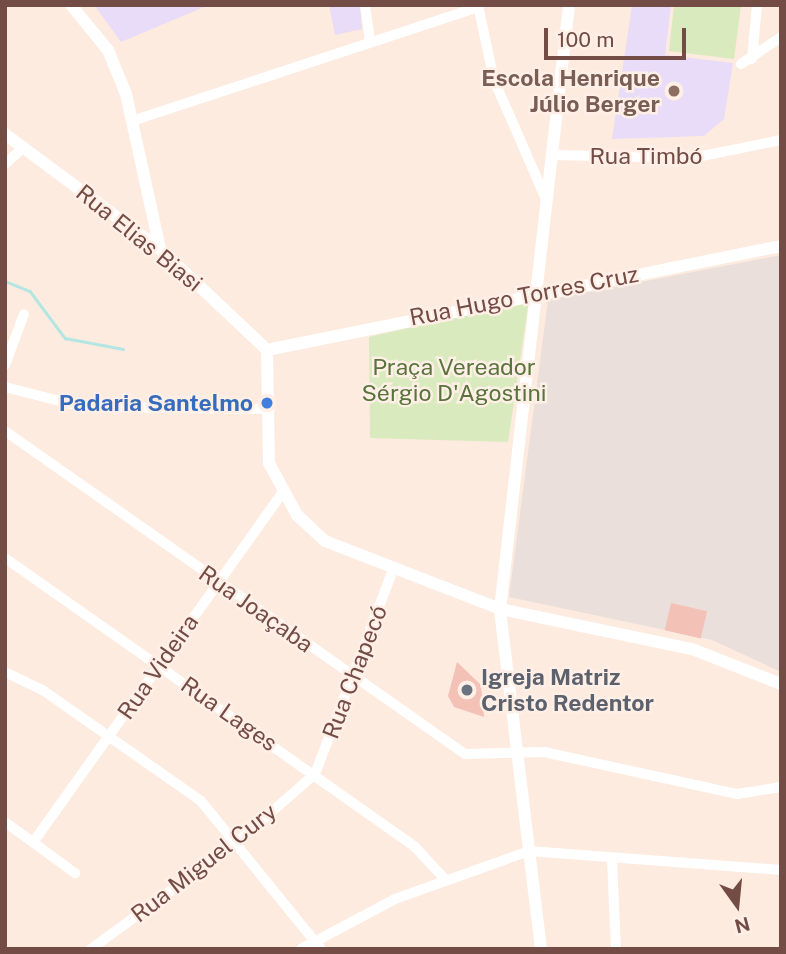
<!DOCTYPE html>
<html>
<head>
<meta charset="utf-8">
<style>
	body { margin:0 }
	#map { position:relative; width:786px; height:954px; overflow:hidden; background:#fdebdf; font-family:"Public Sans",sans-serif }
	div>[style] { position:absolute }
	[style*='--x'] { left:calc(var(--x)*1px); top:calc(var(--y)*1px); width:calc(var(--w)*1px); rotate:calc(var(--a)*1deg) }
	.industrial>* { inset:0; background:#ebdfdb }
	.education>* { inset:0; background:#e8dcf9 }
	.green>* { inset:0; background:#d9eabe }
	.stream>* { height:2.5px; margin:-1.25px; padding:0 1.25px; transform-origin:1.25px; border-radius:1.25px; background:#b3e6e2 }
	.building>* { inset:0; background:#f3c1b6; transform-origin:0 0 }
	.minor>* { height:10px; margin:-5px; padding:0 5px; transform-origin:5px; border-radius:5px; background:#fff }
	.tertiary>* { height:12px; margin:-6px; padding:0 6px; transform-origin:6px; border-radius:6px; background:#fff }
	.dots>* { width:19px; height:19px; translate:-50% -50%; box-sizing:border-box; border:4px solid #ffefe6; border-radius:50% }
	span { translate:-50% -50%; white-space:nowrap; text-align:center; line-height:1.15; -webkit-text-stroke:5px #ffefe6; paint-order:stroke }
	.education-label { font-size:23px; color:#785e54; font-weight:700 }
	.right { translate:-100% -50%; text-align:right }
	.street-label { font-size:23px; color:#734c46 }
	.park-label { font-size:23px; color:#58743c }
	.shop-label { font-size:23px; color:#366cbe; font-weight:700 }
	.worship-label { font-size:23px; color:#5b616d; font-weight:700 }
	.left { translate:0 -50%; text-align:left }
	.frame { position:absolute; inset:0; border:7px solid #734c46; pointer-events:none }
	.north { position:absolute; left:702px; top:870px; width:70px; height:70px; -webkit-text-stroke:5px #ffefe6; paint-order:stroke; rotate:165deg; font-size:19px; font-weight:700; line-height:28px; text-align:center; color:#734c46 }
	.north::after { content:''; display:block; margin:auto; width:24px; height:32px; background:#734c46; clip-path:polygon(50% 0,100% 100%,50% 72%,0 100%) }
	.scale { position:absolute; left:544px; top:28px; width:142px; height:32px; box-sizing:border-box; border:4px solid #734c46; border-top:0; padding-left:9px; font-size:21px; line-height:24px; white-space:nowrap; color:#734c46; -webkit-text-stroke:5px #ffefe6; paint-order:stroke }
</style>
</head>
<body>
<div id="map">
	<div class="industrial">
		<i style="clip-path:polygon(781px 255px,781px 672px,712px 640px,509px 597px,548px 300px)"></i>
	</div>
	<div class="education">
		<i style="clip-path:polygon(94px 5px,209px 5px,121px 42px)"></i>
		<i style="clip-path:polygon(329px 5px,360px 5px,362px 29px,335px 35px)"></i>
		<i style="clip-path:polygon(632px 5px,671px 5px,665px 55px,733px 63px,724px 119px,704px 136px,612px 139px)"></i>
	</div>
	<div class="green">
		<i style="clip-path:polygon(674px 5px,741px 6px,734px 59px,669px 51px)"></i>
		<i style="clip-path:polygon(529px 300px,508px 442px,370px 438px,369px 337px)"></i>
	</div>
	<div class="stream">
		<i style="--x:5;--y:281;--w:27;--a:22"></i>
		<i style="--x:30;--y:291;--w:59;--a:53.3"></i>
		<i style="--x:65;--y:338;--w:59;--a:10.7"></i>
	</div>
	<div class="building">
		<i style="left:671px;top:603px;width:37px;height:28px;rotate:13deg"></i>
		<i style="clip-path:polygon(457px 662px,481px 685px,484px 717px,454px 707px,448px 696px)"></i>
	</div>
	<div class="minor">
		<i style="--x:365;--y:5;--w:35;--a:82"></i>
		<i style="--x:478;--y:5;--w:77;--a:78"></i>
		<i style="--x:494;--y:80;--w:130;--a:66.4"></i>
		<i style="--x:752;--y:59;--w:54;--a:-84.7"></i>
		<i style="--x:741;--y:64;--w:48;--a:-34"></i>
		<i style="--x:135;--y:120;--w:361;--a:-18.2"></i>
		<i style="--x:552;--y:155;--w:140;--a:1.2"></i>
		<i style="--x:692;--y:158;--w:91;--a:-11.4"></i>
		<i style="--x:5;--y:164;--w:24;--a:-42"></i>
		<i style="--x:5;--y:365;--w:54;--a:-69.6"></i>
		<i style="--x:5;--y:387;--w:81;--a:14.4"></i>
		<i style="--x:83;--y:407;--w:187;--a:0.6"></i>
		<i style="--x:5;--y:431;--w:562;--a:35.08"></i>
		<i style="--x:465;--y:754;--w:79;--a:-1.5"></i>
		<i style="--x:544;--y:752;--w:198;--a:12.3"></i>
		<i style="--x:737;--y:794;--w:45;--a:-9"></i>
		<i style="--x:5;--y:558;--w:500;--a:35.15"></i>
		<i style="--x:414;--y:846;--w:45;--a:46.8"></i>
		<i style="--x:5;--y:672;--w:43;--a:26"></i>
		<i style="--x:44;--y:691;--w:192;--a:35"></i>
		<i style="--x:201;--y:801;--w:191;--a:51"></i>
		<i style="--x:5;--y:822;--w:87;--a:36.1"></i>
		<i style="--x:34;--y:841;--w:427;--a:-54.5"></i>
		<i style="--x:612;--y:859;--w:90;--a:87.5"></i>
		<i style="--x:91;--y:949;--w:181;--a:-36.2"></i>
		<i style="--x:237;--y:842;--w:103;--a:-41.1"></i>
		<i style="--x:315;--y:774;--w:218;--a:-69.1"></i>
		<i style="--x:301;--y:949;--w:106;--a:-28"></i>
		<i style="--x:395;--y:899;--w:142;--a:-19.7"></i>
		<i style="--x:529;--y:851;--w:253;--a:4.3"></i>
	</div>
	<div class="tertiary">
		<i style="--x:71;--y:5;--w:58;--a:50.6"></i>
		<i style="--x:108;--y:50;--w:48;--a:67.8"></i>
		<i style="--x:126;--y:94;--w:159;--a:77.6"></i>
		<i style="--x:5;--y:134;--w:193;--a:36.6"></i>
		<i style="--x:160;--y:249;--w:147;--a:43.3"></i>
		<i style="--x:267;--y:350;--w:113;--a:89"></i>
		<i style="--x:269;--y:463;--w:59;--a:61.7"></i>
		<i style="--x:297;--y:515;--w:38;--a:43"></i>
		<i style="--x:325;--y:541;--w:188;--a:21.2"></i>
		<i style="--x:500;--y:609;--w:196;--a:11.8"></i>
		<i style="--x:692;--y:649;--w:96;--a:21.5"></i>
		<i style="--x:267;--y:350;--w:524;--a:-11.44"></i>
		<i style="--x:541;--y:949;--w:342;--a:-96.9"></i>
		<i style="--x:500;--y:609;--w:608;--a:-83.48"></i>
	</div>
	<div class="dots">
		<i style="left:674px;top:91px;background:#8d6e63"></i>
		<i style="left:267px;top:403px;background:#3f7fe0"></i>
		<i style="left:467px;top:690px;background:#6b7280"></i>
	</div>
	<div class="education-label">
		<span class="right" style="left:660px;top:91px">Escola Henrique<br>Júlio Berger</span>
	</div>
	<div class="street-label">
		<span style="left:646px;top:156px">Rua Timbó</span>
		<span style="left:139px;top:238px;rotate:39deg">Rua Elias Biasi</span>
		<span style="left:524px;top:296px;rotate:-11deg">Rua Hugo Torres Cruz</span>
		<span style="left:256px;top:609px;rotate:35deg">Rua Joaçaba</span>
		<span style="left:158px;top:667px;rotate:-55deg">Rua Videira</span>
		<span style="left:355px;top:672px;rotate:-69deg">Rua Chapecó</span>
		<span style="left:229px;top:714px;rotate:35deg">Rua Lages</span>
		<span style="left:204px;top:863px;rotate:-38deg">Rua Miguel Cury</span>
	</div>
	<div class="park-label">
		<span style="left:454px;top:380px">Praça Vereador<br>Sérgio D'Agostini</span>
	</div>
	<div class="shop-label">
		<span class="right" style="left:253px;top:403px">Padaria Santelmo</span>
	</div>
	<div class="worship-label">
		<span class="left" style="left:481px;top:690px">Igreja Matriz<br>Cristo Redentor</span>
	</div>
	<div class="frame"></div>
	<div class="north">N</div>
	<div class="scale">100 m</div>
</div>
</body>
</html>
